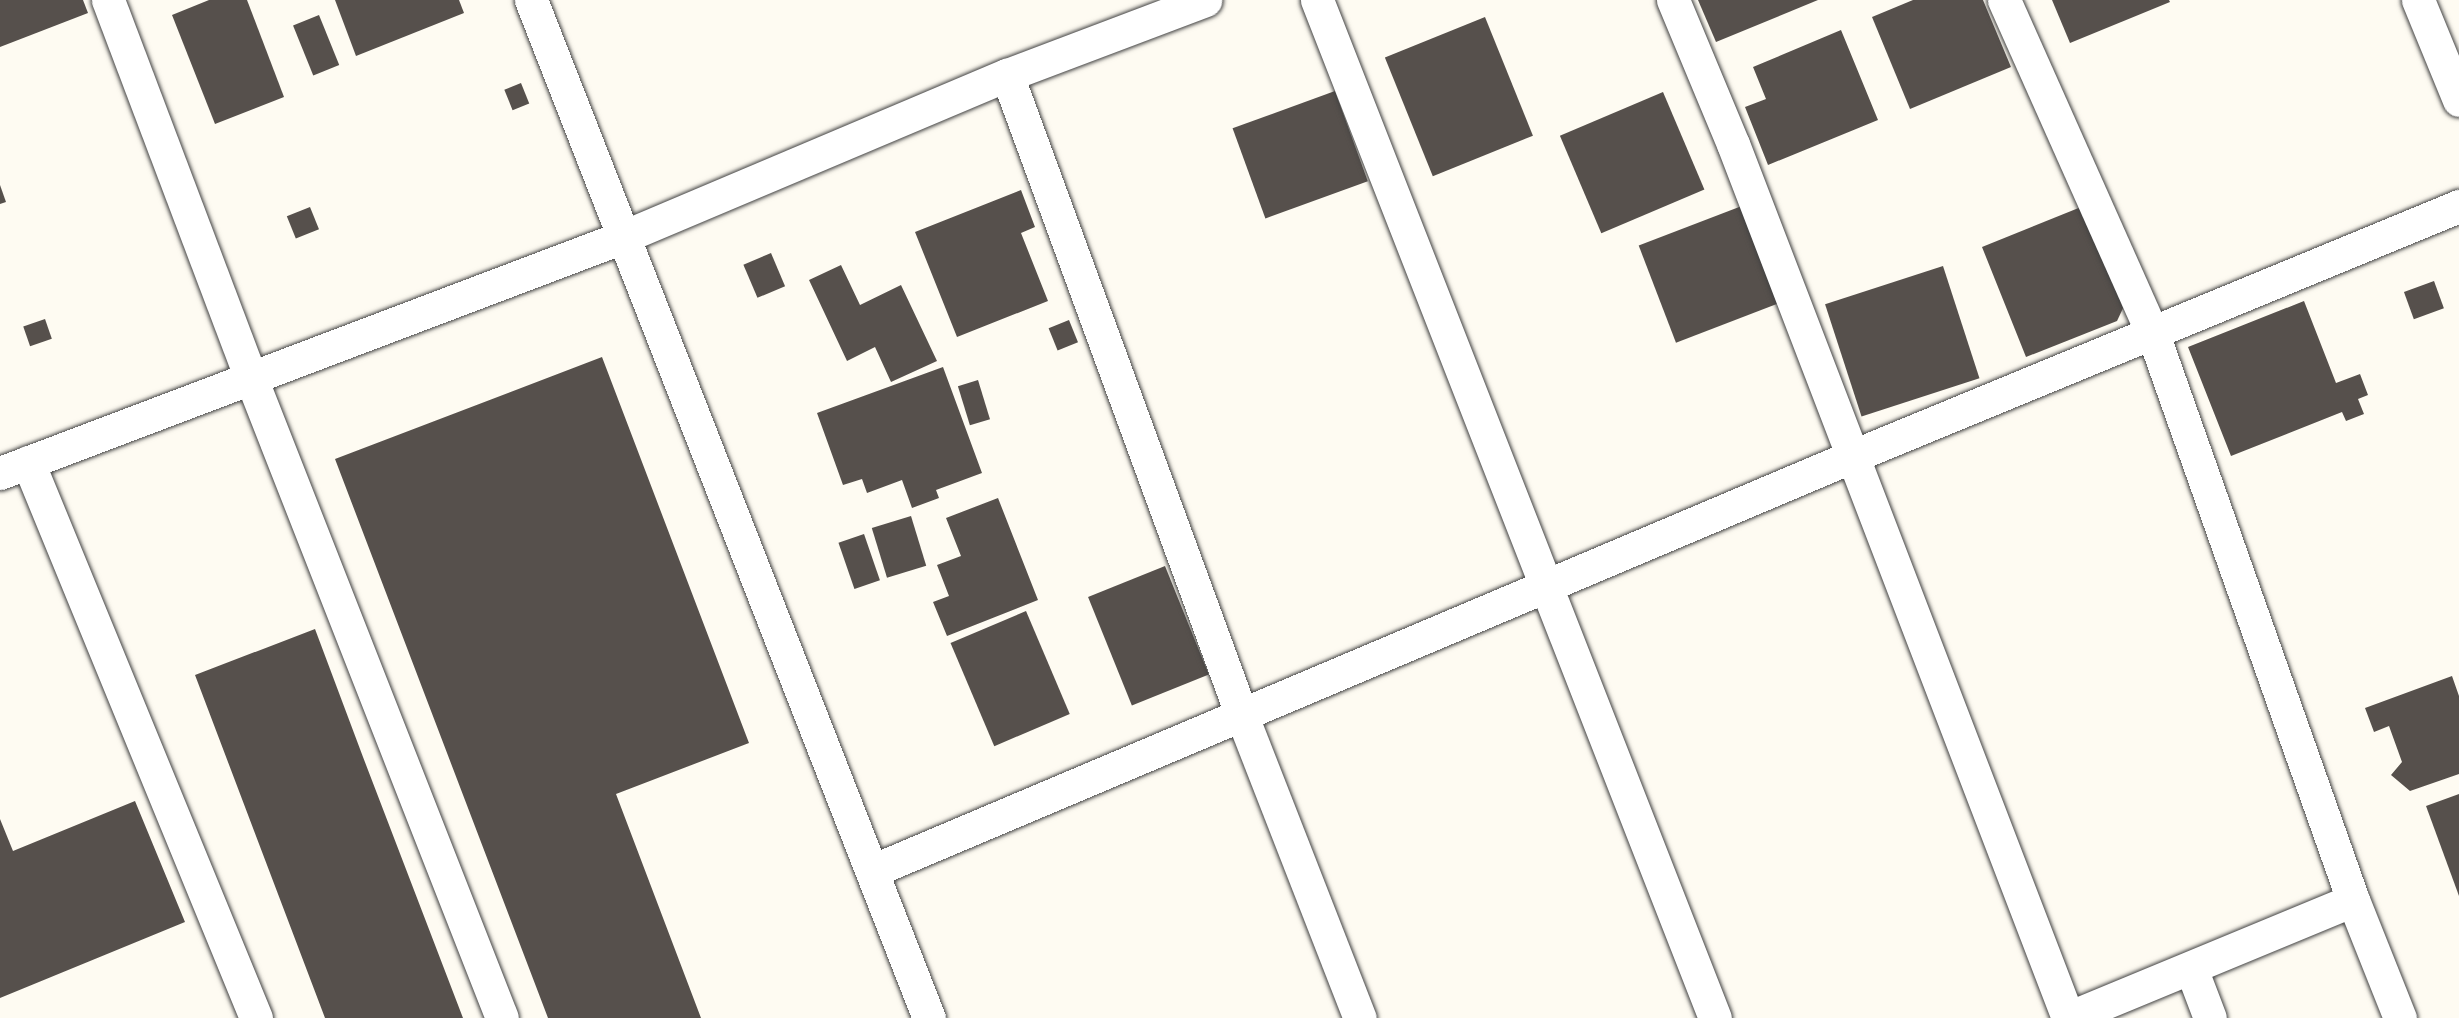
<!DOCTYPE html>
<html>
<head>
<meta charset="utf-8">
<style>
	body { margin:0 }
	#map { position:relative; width:2459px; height:1018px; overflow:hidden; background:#fefbf2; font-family:"Roboto Serif",serif }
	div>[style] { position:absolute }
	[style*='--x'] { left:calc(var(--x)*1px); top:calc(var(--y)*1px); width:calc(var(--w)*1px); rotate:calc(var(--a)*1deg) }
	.building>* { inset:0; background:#56504c; transform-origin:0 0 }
	.roads { filter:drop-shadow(0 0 2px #424242) drop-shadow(0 0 2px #424242) }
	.minor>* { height:33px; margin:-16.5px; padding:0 16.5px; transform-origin:16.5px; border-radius:16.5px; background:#fff }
	.tertiary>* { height:33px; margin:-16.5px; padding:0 16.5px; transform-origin:16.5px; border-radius:16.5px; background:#fff }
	span { translate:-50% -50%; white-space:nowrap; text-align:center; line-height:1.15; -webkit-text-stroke:6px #fff; paint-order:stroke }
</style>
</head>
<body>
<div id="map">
	<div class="building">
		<i style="clip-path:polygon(0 0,83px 0,88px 13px,0 47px)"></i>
		<i style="clip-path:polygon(209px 0,247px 0,284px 97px,215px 124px,172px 15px)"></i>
		<i style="clip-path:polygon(335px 0,459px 0,464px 13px,356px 56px)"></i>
		<i style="clip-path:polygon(1698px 0,1818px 0,1716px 42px)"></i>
		<i style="clip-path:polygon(1913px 0,1983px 0,2011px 67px,1910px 109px,1872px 17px)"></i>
		<i style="clip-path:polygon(2052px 0,2169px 0,2170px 2px,2070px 43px)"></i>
		<i style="left:319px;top:15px;width:54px;height:28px;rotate:68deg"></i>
		<i style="left:1485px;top:17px;width:128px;height:108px;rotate:68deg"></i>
		<i style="clip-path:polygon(1841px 30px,1878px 120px,1768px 165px,1745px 107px,1766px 99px,1753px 67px)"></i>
		<i style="left:521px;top:83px;width:22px;height:18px;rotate:68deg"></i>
		<i style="left:1335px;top:91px;width:96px;height:109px;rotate:70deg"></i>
		<i style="left:1663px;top:92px;width:106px;height:112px;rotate:67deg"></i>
		<i style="clip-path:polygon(0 185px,6px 202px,0 204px)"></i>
		<i style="clip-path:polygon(1021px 190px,1035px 227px,1021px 233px,1048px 301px,957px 337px,915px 232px)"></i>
		<i style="left:1747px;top:204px;width:104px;height:116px;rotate:69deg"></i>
		<i style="clip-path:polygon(2086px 205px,2125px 304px,2117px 321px,2026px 357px,1982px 247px)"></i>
		<i style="left:310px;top:207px;width:24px;height:25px;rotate:68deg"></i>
		<i style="left:771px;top:253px;width:36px;height:30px;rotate:67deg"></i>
		<i style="clip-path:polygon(841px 265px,860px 305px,901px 285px,937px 361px,891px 382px,875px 347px,847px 361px,809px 280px)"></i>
		<i style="left:1943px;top:266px;width:118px;height:124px;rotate:72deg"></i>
		<i style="left:2434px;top:281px;width:29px;height:32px;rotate:70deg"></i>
		<i style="clip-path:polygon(2304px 301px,2336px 383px,2360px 374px,2368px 395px,2358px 399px,2364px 414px,2346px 421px,2342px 412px,2231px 456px,2188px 347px)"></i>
		<i style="left:45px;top:319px;width:21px;height:23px;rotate:71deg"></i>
		<i style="left:1069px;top:320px;width:24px;height:22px;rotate:68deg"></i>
		<i style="clip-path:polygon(602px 357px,749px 743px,616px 794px,701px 1018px,548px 1018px,335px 459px)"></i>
		<i style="clip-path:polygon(943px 367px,982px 473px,936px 490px,939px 498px,912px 508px,902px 480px,867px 493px,862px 479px,843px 485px,817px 413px)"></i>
		<i style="left:978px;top:380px;width:41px;height:21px;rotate:73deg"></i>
		<i style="clip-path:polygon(998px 498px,1038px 600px,947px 636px,933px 602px,949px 596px,937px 565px,961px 556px,946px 518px)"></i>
		<i style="left:911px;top:516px;width:52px;height:41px;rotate:73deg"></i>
		<i style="left:864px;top:534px;width:49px;height:27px;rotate:71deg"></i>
		<i style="left:1165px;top:566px;width:117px;height:83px;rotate:68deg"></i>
		<i style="left:1026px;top:611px;width:112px;height:82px;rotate:67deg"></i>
		<i style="clip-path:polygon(315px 629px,363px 757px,463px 1018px,325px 1018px,195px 675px)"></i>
		<i style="clip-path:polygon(2452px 676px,2459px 696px,2459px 774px,2410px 791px,2391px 775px,2402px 762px,2389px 726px,2374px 732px,2365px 708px)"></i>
		<i style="clip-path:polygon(2459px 794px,2459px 896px,2426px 806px)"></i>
		<i style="clip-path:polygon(135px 801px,185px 922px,0 998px,0 819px,13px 851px)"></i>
	</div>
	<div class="roads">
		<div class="minor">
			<i style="--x:108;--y:0;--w:404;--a:69.3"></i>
			<i style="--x:251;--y:378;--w:687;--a:68.59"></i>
			<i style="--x:1317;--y:0;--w:1093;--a:68.65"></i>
			<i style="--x:1673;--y:0;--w:156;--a:67.4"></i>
			<i style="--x:1733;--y:144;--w:936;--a:69.03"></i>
			<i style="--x:2004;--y:0;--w:366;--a:66"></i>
			<i style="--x:2153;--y:334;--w:600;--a:70.54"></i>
			<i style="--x:2353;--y:900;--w:127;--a:68.3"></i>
			<i style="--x:1007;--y:75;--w:683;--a:69.87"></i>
			<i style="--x:1242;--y:716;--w:324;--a:68.7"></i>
			<i style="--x:872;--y:871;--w:1065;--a:-22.93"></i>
			<i style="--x:1853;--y:456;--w:656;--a:-22.42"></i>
			<i style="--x:2191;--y:968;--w:53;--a:69.2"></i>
			<i style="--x:2068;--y:1018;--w:308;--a:-22.5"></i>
		</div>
		<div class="tertiary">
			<i style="--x:531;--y:0;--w:1093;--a:68.65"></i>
			<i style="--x:2418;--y:0;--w:108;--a:67.7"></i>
			<i style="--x:28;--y:462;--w:601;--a:67.7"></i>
			<i style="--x:0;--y:473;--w:666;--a:-20.75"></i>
			<i style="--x:623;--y:237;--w:417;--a:-22.9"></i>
			<i style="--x:1007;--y:75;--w:212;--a:-20.7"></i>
		</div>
	</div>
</div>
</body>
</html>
